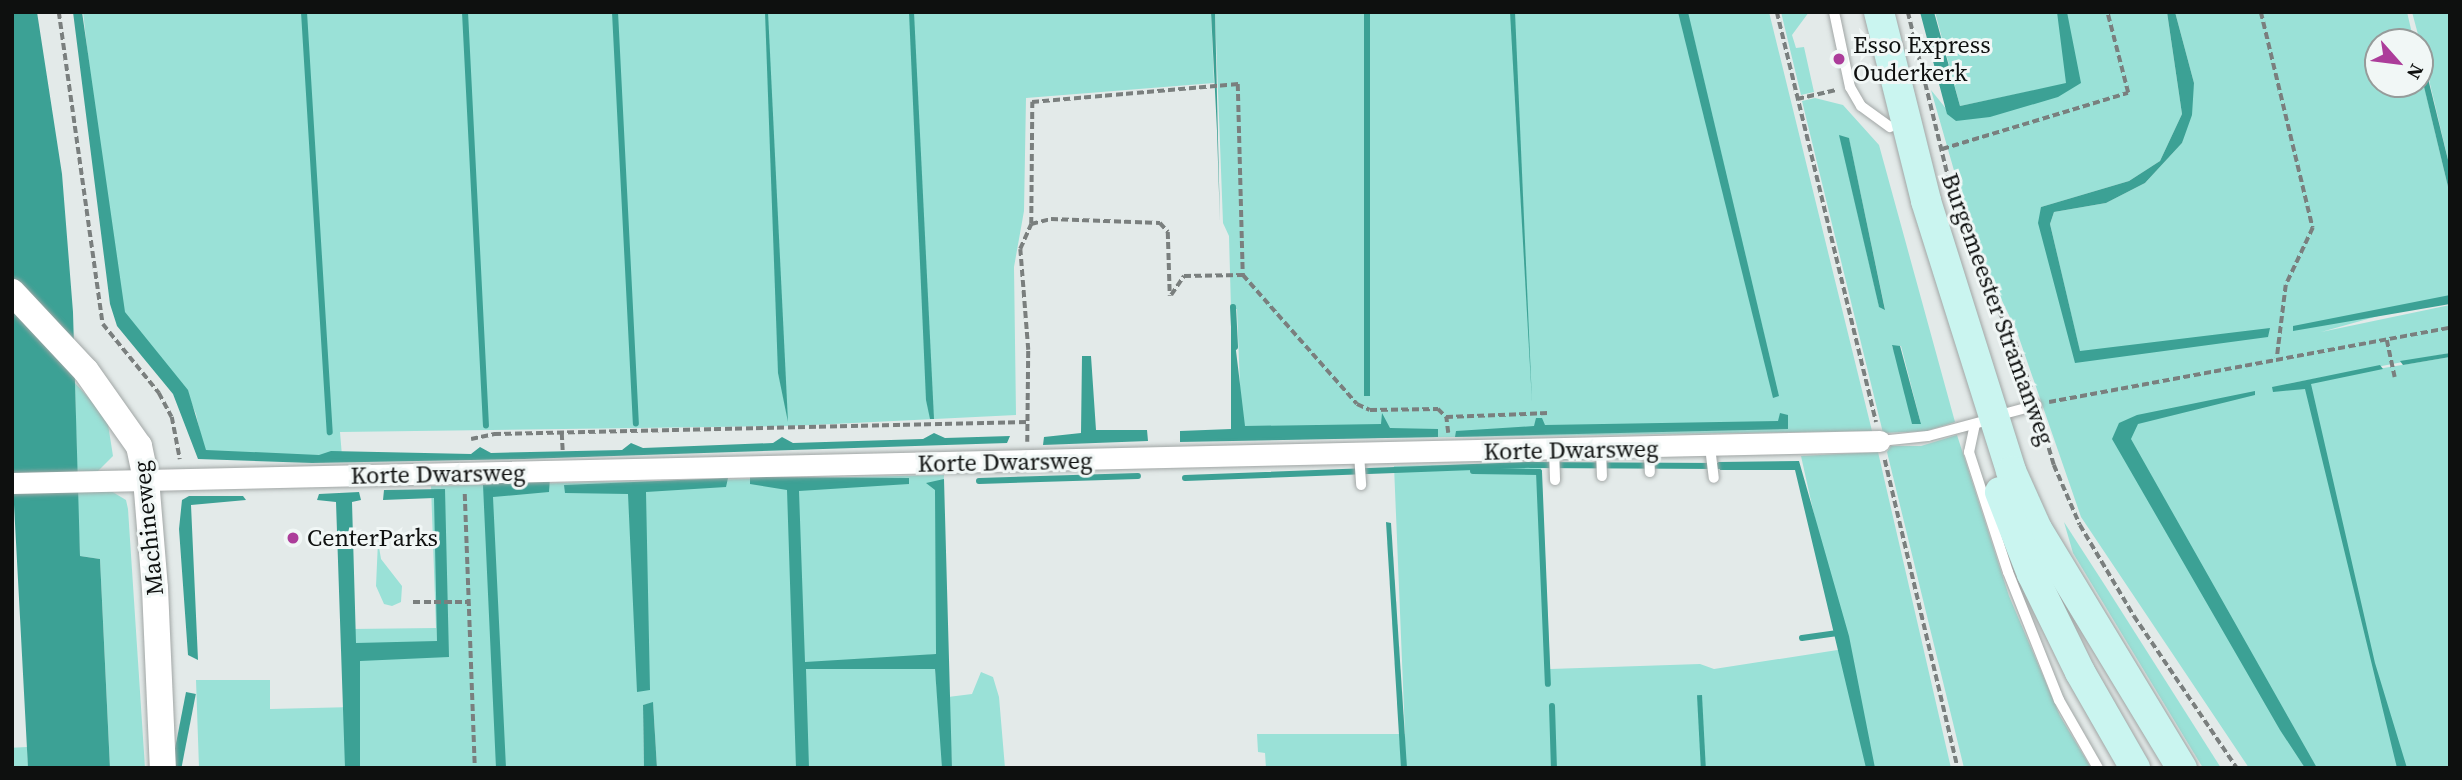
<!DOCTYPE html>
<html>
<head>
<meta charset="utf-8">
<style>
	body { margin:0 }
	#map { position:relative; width:2462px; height:780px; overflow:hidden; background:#e3eae9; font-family:"Source Serif 4",serif }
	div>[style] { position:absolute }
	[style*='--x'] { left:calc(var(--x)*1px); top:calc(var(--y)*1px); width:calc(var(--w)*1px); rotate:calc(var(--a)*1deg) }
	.green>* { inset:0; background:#9ae1d7; transform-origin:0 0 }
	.water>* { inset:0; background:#3ca195; transform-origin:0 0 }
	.stream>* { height:6px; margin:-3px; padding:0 3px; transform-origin:3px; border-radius:3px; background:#3ca195 }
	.path>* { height:3.5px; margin-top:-1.75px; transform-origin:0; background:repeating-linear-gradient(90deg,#7a7f7e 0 7px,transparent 0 10.5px) }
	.roads { filter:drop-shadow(0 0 2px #a1a6a5) drop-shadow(0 0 2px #a1a6a5) }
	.service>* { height:10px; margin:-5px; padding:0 5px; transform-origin:5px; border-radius:5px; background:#fff }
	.minor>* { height:21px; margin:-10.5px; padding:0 10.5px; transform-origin:10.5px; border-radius:10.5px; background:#fff }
	.tertiary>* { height:26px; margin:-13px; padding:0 13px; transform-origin:13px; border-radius:13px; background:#fff }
	.secondary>* { height:30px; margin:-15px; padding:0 15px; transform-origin:15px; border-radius:15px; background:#caf5f0 }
	.dots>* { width:19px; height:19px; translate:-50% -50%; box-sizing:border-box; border:4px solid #f1f7f6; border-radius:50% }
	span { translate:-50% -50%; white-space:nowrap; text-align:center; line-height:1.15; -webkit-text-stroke:6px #f1f7f6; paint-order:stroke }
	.poi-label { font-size:24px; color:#0e100f }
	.left { translate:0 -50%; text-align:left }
	.street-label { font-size:24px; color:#0e100f }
	.frame { position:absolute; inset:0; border:14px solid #0e100f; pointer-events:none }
	.north { position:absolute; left:2364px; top:28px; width:70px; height:70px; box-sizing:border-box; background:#f1f7f6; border:2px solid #969b9a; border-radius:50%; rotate:118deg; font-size:19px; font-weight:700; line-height:28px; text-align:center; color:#0e100f }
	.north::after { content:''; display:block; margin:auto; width:24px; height:32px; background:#ac3d9a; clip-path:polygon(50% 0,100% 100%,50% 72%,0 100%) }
</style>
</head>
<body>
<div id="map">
	<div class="green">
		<i style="clip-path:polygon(83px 12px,1211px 12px,1214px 83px,1026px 98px,1024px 211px,1014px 267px,1016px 415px,792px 426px,340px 432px,342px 456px,206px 459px,196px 414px,185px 388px,117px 314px)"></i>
		<i style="clip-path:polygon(1215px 12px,1769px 12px,1872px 431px,1242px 440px,1237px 309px,1231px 309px,1229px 236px,1223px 223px)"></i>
		<i style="clip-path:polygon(1781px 12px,1809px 12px,1792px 35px,1796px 48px,1804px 47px,1814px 92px,1801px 95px)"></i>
		<i style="clip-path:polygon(1935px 12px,2167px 12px,2182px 114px,2160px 161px,2129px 181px,2041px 207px,2080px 352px,2050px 224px,2054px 212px,2106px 203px,2145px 183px,2182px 143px,2194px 83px,2175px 12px,2407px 12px,2414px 42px,2378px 42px,2378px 84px,2420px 84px,2420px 69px,2450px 195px,2450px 296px,2321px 332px,2450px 305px,2450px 353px,2282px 385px,2450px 357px,2450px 768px,2249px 768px,2081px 517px,2017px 332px,1975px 244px,1931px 90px,1956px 121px,2061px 85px,1960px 106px)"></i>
		<i style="clip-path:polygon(2412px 12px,2450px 12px,2450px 168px,2420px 42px)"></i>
		<i style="clip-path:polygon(evenodd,1815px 98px,1843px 105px,1879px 145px,1955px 422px,1926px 431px,1883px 433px,1802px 101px,1815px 98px,1840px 136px,1849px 139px,1885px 309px,1879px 306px,1840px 136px,1815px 98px,1892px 346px,1901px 346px,1921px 424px,1892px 346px)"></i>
		<i style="clip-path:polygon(75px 383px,107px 418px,113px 456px,96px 473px,77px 471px)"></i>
		<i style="clip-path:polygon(1957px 435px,2009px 596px,2060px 716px,2091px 768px,1964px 768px,1887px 452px,1891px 446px,1921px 446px)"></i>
		<i style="clip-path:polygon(1878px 452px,1951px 768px,1266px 768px,1265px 753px,1258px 752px,1257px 734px,1405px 734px,1394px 466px,1541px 463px,1550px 669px,1700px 664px,1714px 669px,1844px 649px,1801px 456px)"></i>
		<i style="clip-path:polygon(944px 475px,936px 654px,815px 669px,935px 669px,944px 768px,657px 768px,653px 703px,643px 705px,644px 768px,199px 768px,196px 680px,270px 680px,270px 709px,354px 707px,351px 629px,436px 628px,431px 486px)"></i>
		<i style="clip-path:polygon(111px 491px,126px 500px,128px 509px,145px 768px,110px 768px,100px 559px,80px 556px,77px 492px)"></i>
		<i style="clip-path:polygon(2064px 522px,2106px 587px,2221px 768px,2203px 768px,2186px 740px,2073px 553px)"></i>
		<i style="clip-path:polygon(378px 541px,381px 559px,402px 586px,401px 602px,392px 606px,384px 604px,376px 586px)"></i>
		<i style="clip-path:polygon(981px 672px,993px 677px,999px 697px,1005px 768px,952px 768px,948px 697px,972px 694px)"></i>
		<i style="left:27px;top:747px;width:21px;height:15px;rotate:87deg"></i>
	</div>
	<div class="water">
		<i style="clip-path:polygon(12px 12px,37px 12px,62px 174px,73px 312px,80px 556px,100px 559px,110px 768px,28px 768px,12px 467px)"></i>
		<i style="clip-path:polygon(73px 12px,82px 12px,125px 312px,188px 390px,206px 450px,319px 455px,331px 451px,471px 454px,480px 447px,491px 453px,622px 450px,631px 443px,643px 448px,773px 443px,782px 437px,793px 443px,923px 439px,934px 433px,945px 438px,1010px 436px,1007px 443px,524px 459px,312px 463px,198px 459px,173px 394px,117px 326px,110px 304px)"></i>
		<i style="clip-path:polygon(765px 12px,768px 12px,788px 422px,778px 373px)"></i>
		<i style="clip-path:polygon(909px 12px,914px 12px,934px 419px,930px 419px,926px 400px)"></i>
		<i style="clip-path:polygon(1211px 12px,1215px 12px,1220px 224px,1217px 131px)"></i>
		<i style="left:1364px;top:12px;width:6px;height:384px"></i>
		<i style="clip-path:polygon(1510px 12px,1515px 12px,1532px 402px)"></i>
		<i style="clip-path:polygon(1678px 12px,1688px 12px,1779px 396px,1773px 398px)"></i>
		<i style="clip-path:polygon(1920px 12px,1934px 12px,1960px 106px,2066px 83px,2057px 12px,2067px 12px,2081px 83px,2058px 97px,1990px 117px,1956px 121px,1947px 114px)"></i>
		<i style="clip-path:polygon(2167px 12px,2175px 12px,2194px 83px,2192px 115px,2182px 143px,2145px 183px,2106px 203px,2054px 212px,2050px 224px,2080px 351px,2270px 328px,2268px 337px,2075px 363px,2038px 223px,2041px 207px,2129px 181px,2160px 161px,2182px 114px)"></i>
		<i style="clip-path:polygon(2420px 46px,2450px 168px,2450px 195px,2420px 70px)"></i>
		<i style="clip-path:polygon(1839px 135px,1849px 138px,1885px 310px,1879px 307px)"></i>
		<i style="clip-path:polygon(2450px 295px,2450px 304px,2293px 331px,2293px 326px)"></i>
		<i style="clip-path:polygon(1231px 309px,1245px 426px,1381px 424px,1382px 413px,1390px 428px,1438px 429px,1438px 437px,1180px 442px,1180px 431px,1231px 429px)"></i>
		<i style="clip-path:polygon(1892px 345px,1900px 346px,1921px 424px,1912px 424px)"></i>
		<i style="clip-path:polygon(2450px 353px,2450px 357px,2403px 365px,2400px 361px)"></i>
		<i style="clip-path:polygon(1082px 356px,1091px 356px,1096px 430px,1147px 430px,1148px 441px,1043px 445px,1044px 437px,1081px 433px)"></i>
		<i style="clip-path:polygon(2380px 365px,2383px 369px,2311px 384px,2375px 663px,2407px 768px,2397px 768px,2305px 389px,2273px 392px,2272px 387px)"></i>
		<i style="clip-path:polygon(2255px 391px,2255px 395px,2138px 424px,2131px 439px,2317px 768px,2305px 768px,2280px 730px,2112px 439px,2119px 423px,2137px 415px)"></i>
		<i style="clip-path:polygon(1780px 413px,1788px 415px,1788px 429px,1455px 437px,1456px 431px,1534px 426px,1536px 418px,1542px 418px,1545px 425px,1778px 421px)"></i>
		<i style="clip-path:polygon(1799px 461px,1849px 636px,1875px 768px,1866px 768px,1795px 470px,1720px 470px,1718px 462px)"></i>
		<i style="clip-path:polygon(750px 477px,909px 478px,909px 484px,799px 491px,805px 662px,936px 654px,935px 490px,926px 483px,944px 479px,952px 768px,942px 768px,935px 669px,806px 669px,809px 768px,796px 768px,787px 490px,750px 484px)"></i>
		<i style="clip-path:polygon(550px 478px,549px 492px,493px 497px,506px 768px,496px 768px,483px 485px)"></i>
		<i style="clip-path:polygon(728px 478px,726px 487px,646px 492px,650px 690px,637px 692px,628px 494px,565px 493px,564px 485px)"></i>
		<i style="clip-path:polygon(445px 489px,449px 657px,360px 661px,360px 768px,345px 768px,336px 502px,317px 500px,319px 494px,359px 492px,361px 500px,352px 502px,356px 643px,437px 641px,434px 498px,383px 500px,384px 490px)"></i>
		<i style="clip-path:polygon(189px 496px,243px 496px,246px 500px,191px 505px,198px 660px,188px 655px,179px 529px,182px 500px)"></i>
		<i style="clip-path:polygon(1386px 522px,1391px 523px,1407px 768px,1401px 768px)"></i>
		<i style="left:186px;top:692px;width:10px;height:76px;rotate:11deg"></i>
		<i style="left:1702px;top:695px;width:73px;height:5px;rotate:87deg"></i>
		<i style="clip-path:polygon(653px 702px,657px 768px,644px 768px,643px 705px)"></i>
	</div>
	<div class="stream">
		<i style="--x:304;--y:12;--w:421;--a:86.5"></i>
		<i style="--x:465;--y:12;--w:414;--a:87.1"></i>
		<i style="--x:615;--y:12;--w:412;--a:87.1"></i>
		<i style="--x:1233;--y:307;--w:40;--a:87.1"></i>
		<i style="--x:1473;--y:471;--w:66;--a:0.9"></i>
		<i style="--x:1539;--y:472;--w:212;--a:87.6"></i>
		<i style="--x:1185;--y:478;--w:346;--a:-2.2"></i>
		<i style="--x:1531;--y:465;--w:188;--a:0.3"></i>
		<i style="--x:979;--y:481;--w:159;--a:-1.8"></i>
		<i style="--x:1802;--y:638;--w:34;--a:-8"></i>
		<i style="--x:1552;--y:706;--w:62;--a:88.2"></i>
	</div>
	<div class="path">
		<i style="--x:59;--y:12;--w:315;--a:82"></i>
		<i style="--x:103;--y:324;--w:89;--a:50.9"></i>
		<i style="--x:159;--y:393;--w:27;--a:62"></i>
		<i style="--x:172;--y:417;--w:43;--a:79.2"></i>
		<i style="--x:1777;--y:12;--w:422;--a:76.4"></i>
		<i style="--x:1908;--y:12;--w:186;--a:76.3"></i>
		<i style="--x:1952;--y:193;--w:96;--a:70.6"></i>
		<i style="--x:1984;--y:284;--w:65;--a:61.5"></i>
		<i style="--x:2015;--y:341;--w:52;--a:70.9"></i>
		<i style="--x:2261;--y:12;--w:222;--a:76.5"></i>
		<i style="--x:2313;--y:228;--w:63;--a:115.3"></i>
		<i style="--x:2286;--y:285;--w:74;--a:97"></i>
		<i style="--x:1797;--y:99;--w:40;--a:-13"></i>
		<i style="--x:1942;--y:149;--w:194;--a:-16.8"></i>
		<i style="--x:2128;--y:93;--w:84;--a:-104.5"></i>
		<i style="--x:1031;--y:224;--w:122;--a:-89.5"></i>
		<i style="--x:1032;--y:102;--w:207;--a:-5"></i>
		<i style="--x:1238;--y:84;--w:191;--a:88.5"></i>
		<i style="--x:1243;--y:275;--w:172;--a:48.5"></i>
		<i style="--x:1357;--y:404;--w:14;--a:25"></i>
		<i style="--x:1370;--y:410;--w:68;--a:-0.8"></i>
		<i style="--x:1438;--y:409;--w:11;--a:45"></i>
		<i style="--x:1171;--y:295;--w:23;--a:-56"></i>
		<i style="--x:1184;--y:276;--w:59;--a:-1"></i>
		<i style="--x:2387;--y:340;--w:38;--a:78"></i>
		<i style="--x:2049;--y:402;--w:408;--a:-10.5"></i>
		<i style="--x:2040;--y:418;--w:49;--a:73.4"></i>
		<i style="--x:2054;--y:465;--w:65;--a:66.6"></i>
		<i style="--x:2080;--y:525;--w:106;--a:59.3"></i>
		<i style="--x:2134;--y:616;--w:184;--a:55.9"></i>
		<i style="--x:562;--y:433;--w:19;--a:87"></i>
		<i style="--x:1448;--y:433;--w:16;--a:-97"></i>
		<i style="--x:1446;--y:417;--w:102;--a:-2.2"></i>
		<i style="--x:471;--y:439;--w:24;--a:-12"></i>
		<i style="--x:494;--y:434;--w:533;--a:-1.29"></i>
		<i style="--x:1027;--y:442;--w:92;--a:-89.4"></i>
		<i style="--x:1028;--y:350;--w:101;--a:-94.5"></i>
		<i style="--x:1020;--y:249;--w:27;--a:-66"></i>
		<i style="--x:1031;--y:224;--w:21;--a:-14"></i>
		<i style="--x:1051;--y:219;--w:109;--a:2.1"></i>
		<i style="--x:1160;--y:223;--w:12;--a:48"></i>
		<i style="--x:1168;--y:232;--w:64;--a:88.2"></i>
		<i style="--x:1885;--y:460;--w:317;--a:76.7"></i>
		<i style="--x:465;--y:494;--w:274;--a:87.9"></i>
		<i style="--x:413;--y:602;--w:56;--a:0"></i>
	</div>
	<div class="roads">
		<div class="service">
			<i style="--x:1834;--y:12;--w:77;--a:78"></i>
			<i style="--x:1850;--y:87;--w:22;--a:60"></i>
			<i style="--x:1861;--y:106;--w:36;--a:36"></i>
			<i style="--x:1996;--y:416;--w:42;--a:-15"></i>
			<i style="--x:1975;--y:424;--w:29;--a:102"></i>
			<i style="--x:1969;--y:452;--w:126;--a:72"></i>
			<i style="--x:2008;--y:572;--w:138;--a:68.3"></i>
			<i style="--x:2059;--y:700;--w:78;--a:60.2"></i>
			<i style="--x:1880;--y:441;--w:48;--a:-5.9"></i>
			<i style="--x:1928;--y:436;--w:55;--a:-14.8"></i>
			<i style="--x:1710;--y:447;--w:31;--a:83"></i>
			<i style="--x:1649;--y:448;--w:24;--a:88"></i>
			<i style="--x:1601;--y:449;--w:27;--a:88"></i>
			<i style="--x:1554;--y:450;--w:30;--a:88"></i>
			<i style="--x:1359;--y:454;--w:31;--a:86"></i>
		</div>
		<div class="minor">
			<i style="--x:12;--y:483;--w:1868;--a:-1.29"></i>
		</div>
		<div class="tertiary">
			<i style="--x:12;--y:292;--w:108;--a:46.9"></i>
			<i style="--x:86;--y:371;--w:92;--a:54.8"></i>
			<i style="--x:139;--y:446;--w:34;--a:78"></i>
			<i style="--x:146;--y:479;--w:109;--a:85.3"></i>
			<i style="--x:155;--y:588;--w:180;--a:87.5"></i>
		</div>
		<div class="secondary">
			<i style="--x:1879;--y:12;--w:195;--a:76"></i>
			<i style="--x:1926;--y:201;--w:283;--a:72.5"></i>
			<i style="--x:2011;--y:471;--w:64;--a:65.9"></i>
			<i style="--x:2037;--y:529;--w:280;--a:58.8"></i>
			<i style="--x:2000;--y:492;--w:88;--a:68.7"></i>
			<i style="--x:2032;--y:574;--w:109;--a:63.9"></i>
			<i style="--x:2080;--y:672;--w:111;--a:60.2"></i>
		</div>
	</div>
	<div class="dots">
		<i style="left:1839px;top:59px;background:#ac3d9a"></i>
		<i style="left:293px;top:538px;background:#ac3d9a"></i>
	</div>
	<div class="poi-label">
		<span class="left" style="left:1853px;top:59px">Esso Express<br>Ouderkerk</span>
		<span class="left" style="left:307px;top:538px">CenterParks</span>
	</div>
	<div class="street-label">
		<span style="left:1998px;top:309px;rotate:70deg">Burgemeester Stramanweg</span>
		<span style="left:1571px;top:450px;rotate:-1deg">Korte Dwarsweg</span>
		<span style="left:1005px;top:462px;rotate:-1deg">Korte Dwarsweg</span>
		<span style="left:438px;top:474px;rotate:-1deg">Korte Dwarsweg</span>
		<span style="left:148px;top:528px;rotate:-96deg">Machineweg</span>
	</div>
	<div class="frame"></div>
	<div class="north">N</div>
</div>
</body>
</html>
